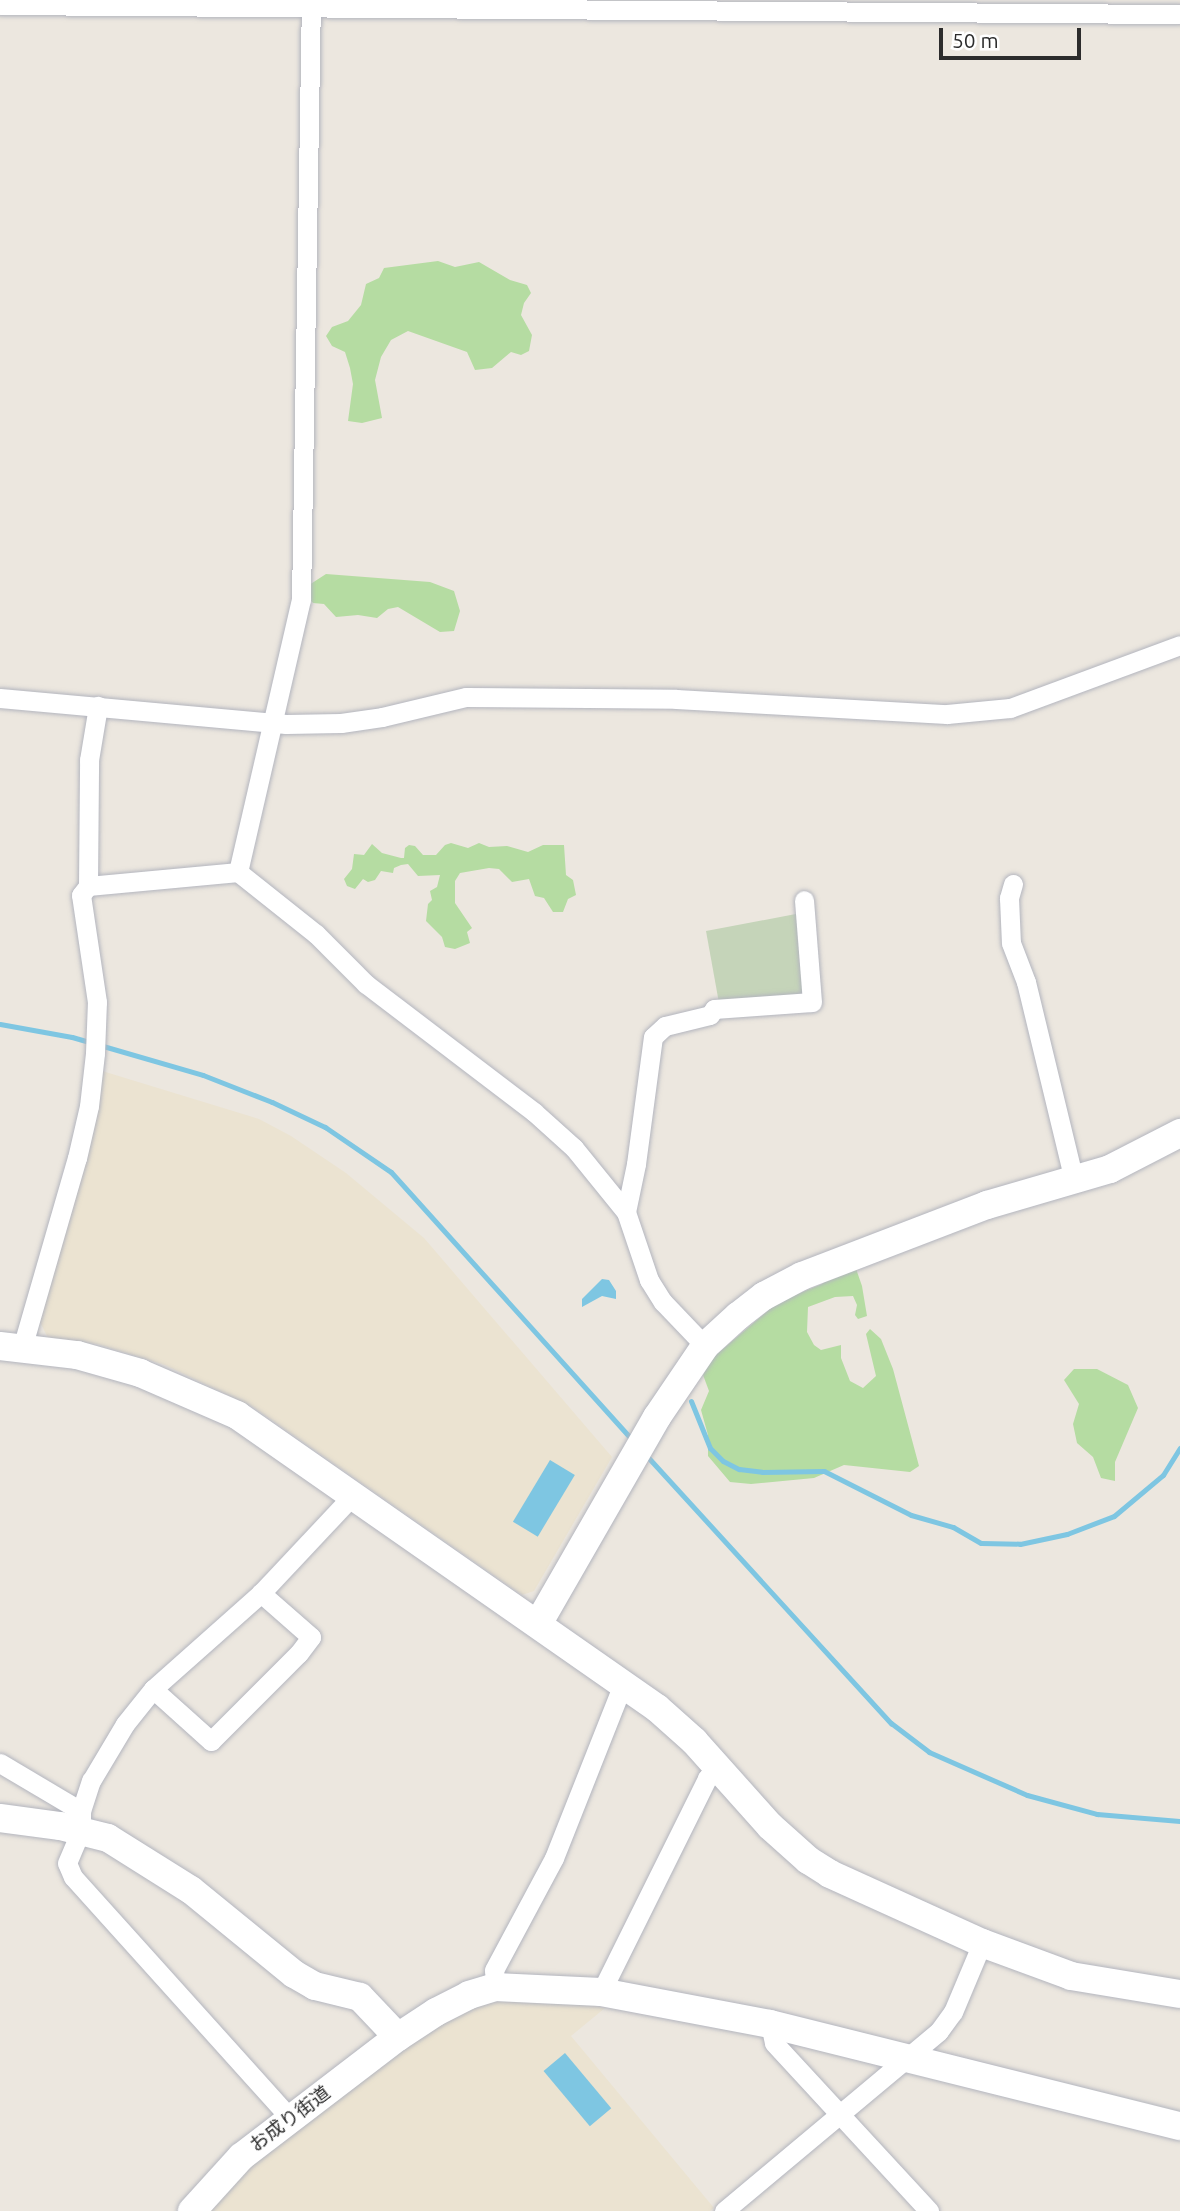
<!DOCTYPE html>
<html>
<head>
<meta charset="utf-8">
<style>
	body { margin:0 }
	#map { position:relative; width:1180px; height:2211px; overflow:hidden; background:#ece7df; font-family:Ubuntu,"Noto Sans JP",sans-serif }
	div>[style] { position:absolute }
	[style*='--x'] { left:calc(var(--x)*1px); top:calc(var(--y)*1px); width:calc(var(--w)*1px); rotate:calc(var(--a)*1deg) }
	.education>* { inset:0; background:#ebe3d1 }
	.green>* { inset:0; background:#b5dca2 }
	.cemetery>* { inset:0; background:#c5d4b9 }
	.water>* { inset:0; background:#7ec6e2; transform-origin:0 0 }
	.stream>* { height:5px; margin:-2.5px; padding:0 2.5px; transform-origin:2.5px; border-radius:2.5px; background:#7ec6e2 }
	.roads { filter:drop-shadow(0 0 2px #b3b5be) drop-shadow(0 0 2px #b3b5be) }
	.street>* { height:19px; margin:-9.5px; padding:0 9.5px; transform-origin:9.5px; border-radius:9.5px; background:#fff }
	.secondary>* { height:28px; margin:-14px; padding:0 14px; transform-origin:14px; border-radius:14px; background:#fff }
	span { translate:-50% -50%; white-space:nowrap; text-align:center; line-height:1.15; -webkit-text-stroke:5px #fff; paint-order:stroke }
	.street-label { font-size:19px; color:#2c2c2c }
	.scale { position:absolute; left:939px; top:28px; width:142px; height:32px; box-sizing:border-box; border:4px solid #2c2c2c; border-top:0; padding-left:9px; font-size:21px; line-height:24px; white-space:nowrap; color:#2c2c2c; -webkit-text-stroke:5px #fff; paint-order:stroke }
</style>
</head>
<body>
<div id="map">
	<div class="education">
		<i style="clip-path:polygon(99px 1070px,259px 1119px,291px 1136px,346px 1173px,424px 1238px,612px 1457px,534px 1591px,522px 1595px,253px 1407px,165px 1365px,97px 1344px,48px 1338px,40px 1322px)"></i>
		<i style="clip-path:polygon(484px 2000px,576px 2002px,605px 2008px,571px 2036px,714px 2208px,710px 2211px,206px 2211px,255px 2162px,435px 2026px)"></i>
	</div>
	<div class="green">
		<i style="clip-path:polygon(438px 261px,455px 267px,479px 262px,510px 280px,527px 285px,531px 293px,524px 303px,521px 315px,532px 335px,529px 351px,521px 355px,511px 352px,492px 368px,475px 370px,467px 352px,408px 331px,391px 340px,381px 357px,375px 380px,382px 418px,362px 423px,348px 421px,353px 384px,350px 368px,345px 352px,332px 346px,326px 336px,332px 327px,348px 321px,361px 305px,366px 284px,379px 278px,384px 268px)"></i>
		<i style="clip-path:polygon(326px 574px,430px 582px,454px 591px,460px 611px,454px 631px,440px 632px,398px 607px,388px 609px,377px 618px,358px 615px,336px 617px,324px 604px,313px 603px,307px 596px,309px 585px)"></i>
		<i style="clip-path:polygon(451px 843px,468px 848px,479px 843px,489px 847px,507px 846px,528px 852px,543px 845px,564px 845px,566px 875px,573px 880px,576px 895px,568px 899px,563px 912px,553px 912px,544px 898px,535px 896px,529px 879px,512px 882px,499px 869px,489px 868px,460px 873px,455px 881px,455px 903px,472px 928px,467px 932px,470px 943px,455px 949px,445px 947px,442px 937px,426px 921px,428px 904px,432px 900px,430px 891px,437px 887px,440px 875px,418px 876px,408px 864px,401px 865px,394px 868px,393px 873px,381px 871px,375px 880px,368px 882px,363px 879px,355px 889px,347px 886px,344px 879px,352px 869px,354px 854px,364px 855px,372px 844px,382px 853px,401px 858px,404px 858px,405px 848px,409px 845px,415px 846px,423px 855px,436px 855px,445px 845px)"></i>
		<i style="clip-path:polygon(854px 1263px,862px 1286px,867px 1316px,858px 1319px,855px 1315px,857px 1305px,853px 1296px,835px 1297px,808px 1307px,807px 1332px,814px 1345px,821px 1350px,841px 1345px,841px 1358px,850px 1381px,863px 1388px,876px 1376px,866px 1334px,870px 1329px,881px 1339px,893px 1369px,919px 1466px,910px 1472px,844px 1465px,814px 1478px,751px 1484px,730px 1482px,708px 1456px,708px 1435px,701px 1410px,709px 1391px,703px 1375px,710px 1360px,778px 1302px,822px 1284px,833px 1273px)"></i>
		<i style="clip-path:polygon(1074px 1369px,1097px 1369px,1128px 1385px,1138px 1408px,1115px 1462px,1115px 1481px,1101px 1478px,1093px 1457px,1077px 1443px,1073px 1424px,1079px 1404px,1064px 1380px)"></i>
	</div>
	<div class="cemetery">
		<i style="clip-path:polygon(801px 913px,808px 996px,719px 1003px,706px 931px)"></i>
	</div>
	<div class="water">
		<i style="clip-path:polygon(602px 1279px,609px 1280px,616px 1291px,616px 1299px,602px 1296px,582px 1307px,582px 1299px)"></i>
		<i style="left:550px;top:1460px;width:29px;height:72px;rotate:31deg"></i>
		<i style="left:565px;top:2053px;width:72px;height:28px;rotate:50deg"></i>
	</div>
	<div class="stream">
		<i style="--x:0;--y:1024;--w:73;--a:10.2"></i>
		<i style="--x:72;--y:1037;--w:136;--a:16.2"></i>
		<i style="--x:203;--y:1075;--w:74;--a:21.4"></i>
		<i style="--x:272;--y:1102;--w:59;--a:25.3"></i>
		<i style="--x:325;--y:1127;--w:80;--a:34.3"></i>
		<i style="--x:391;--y:1172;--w:362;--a:48"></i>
		<i style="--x:691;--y:1401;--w:51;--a:68"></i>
		<i style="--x:710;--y:1448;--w:18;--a:45"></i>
		<i style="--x:723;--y:1461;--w:18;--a:27"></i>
		<i style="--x:739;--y:1469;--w:23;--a:7"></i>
		<i style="--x:762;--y:1472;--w:62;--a:-0.9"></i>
		<i style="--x:824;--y:1471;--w:97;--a:26.8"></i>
		<i style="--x:911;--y:1515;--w:44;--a:15.9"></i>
		<i style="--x:953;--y:1527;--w:32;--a:30"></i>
		<i style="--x:981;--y:1543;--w:39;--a:1"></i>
		<i style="--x:1020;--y:1544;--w:48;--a:-12"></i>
		<i style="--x:1067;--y:1534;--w:50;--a:-21"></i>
		<i style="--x:1114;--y:1516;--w:64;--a:-39.9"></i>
		<i style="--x:1163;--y:1475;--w:32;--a:-58"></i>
		<i style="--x:645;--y:1454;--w:365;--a:47.6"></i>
		<i style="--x:891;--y:1723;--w:48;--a:37.3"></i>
		<i style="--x:929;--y:1752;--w:107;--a:23.7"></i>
		<i style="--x:1027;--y:1795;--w:73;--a:15.2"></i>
		<i style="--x:1097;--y:1814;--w:83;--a:4.8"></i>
	</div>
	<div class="roads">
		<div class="street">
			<i style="--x:0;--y:5;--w:1180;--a:0.44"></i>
			<i style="--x:0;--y:698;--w:287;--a:5.2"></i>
			<i style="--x:286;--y:724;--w:55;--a:-1"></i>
			<i style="--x:341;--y:723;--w:41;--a:-8.3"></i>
			<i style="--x:382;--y:717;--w:86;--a:-13.4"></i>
			<i style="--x:466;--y:697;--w:210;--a:0.5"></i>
			<i style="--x:676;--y:699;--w:271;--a:3.2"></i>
			<i style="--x:947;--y:714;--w:63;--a:-5.4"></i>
			<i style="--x:1010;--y:708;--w:181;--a:-20.3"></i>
			<i style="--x:238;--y:872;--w:279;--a:-77"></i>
			<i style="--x:301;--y:600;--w:600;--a:-89.05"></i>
			<i style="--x:1013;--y:884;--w:15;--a:106"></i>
			<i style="--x:1009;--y:898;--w:45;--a:87.5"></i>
			<i style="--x:1011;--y:943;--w:42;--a:69"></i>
			<i style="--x:1026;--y:982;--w:205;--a:76.4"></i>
			<i style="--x:88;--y:886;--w:151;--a:-5.3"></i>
			<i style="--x:238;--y:872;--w:100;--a:38.5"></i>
			<i style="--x:316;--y:934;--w:71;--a:45"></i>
			<i style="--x:366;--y:984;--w:211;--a:37.3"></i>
			<i style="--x:534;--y:1112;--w:54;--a:42"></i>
			<i style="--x:574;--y:1148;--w:82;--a:50.9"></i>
			<i style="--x:626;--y:1212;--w:72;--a:71.3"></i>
			<i style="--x:649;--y:1280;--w:26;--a:58"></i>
			<i style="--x:663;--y:1302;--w:61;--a:46.3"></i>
			<i style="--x:626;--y:1212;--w:49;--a:-78.2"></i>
			<i style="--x:636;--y:1164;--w:128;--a:-82.4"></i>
			<i style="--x:653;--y:1037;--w:16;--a:-43"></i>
			<i style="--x:665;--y:1026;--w:46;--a:-13.7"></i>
			<i style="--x:710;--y:1015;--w:7;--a:-56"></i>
			<i style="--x:714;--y:1009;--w:98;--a:-4.1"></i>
			<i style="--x:812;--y:1002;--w:102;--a:-94.5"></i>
			<i style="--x:22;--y:1348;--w:198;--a:-73.9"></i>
			<i style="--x:77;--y:1158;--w:53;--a:-77"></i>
			<i style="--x:89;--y:1106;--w:53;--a:-83.5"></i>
			<i style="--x:95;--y:1053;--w:51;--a:-87.8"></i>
			<i style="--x:97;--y:1002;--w:108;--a:-98.5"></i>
			<i style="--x:81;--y:895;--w:11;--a:-52"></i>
			<i style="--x:88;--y:886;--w:126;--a:-89.5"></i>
			<i style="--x:89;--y:760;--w:55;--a:-80.5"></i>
			<i style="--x:153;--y:1689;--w:78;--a:41.9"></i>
			<i style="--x:211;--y:1741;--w:124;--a:-45"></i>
			<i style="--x:299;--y:1653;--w:20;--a:-53"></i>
			<i style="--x:311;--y:1637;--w:67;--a:-138.7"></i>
			<i style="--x:0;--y:1763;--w:94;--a:30.7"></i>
			<i style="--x:495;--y:1987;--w:17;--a:-93"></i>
			<i style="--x:494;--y:1970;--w:127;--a:-61.8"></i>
			<i style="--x:554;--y:1858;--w:187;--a:-68.4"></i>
			<i style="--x:601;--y:1992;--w:239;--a:-63.6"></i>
			<i style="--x:707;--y:1778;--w:16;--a:-38"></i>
			<i style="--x:770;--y:2024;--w:19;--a:78"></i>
			<i style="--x:774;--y:2043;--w:229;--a:47.3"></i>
			<i style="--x:290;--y:2118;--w:324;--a:-132"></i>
			<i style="--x:73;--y:1877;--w:15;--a:-113"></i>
			<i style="--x:67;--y:1863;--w:36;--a:-67"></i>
			<i style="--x:81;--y:1830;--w:19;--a:-90"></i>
			<i style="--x:81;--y:1811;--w:32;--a:-72"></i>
			<i style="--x:91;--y:1781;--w:66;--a:-59.2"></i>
			<i style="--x:125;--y:1724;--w:45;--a:-51.3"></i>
			<i style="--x:153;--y:1689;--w:144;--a:-41.6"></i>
			<i style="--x:261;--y:1593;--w:136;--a:-46.8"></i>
			<i style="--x:724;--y:2211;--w:280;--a:-39.9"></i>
			<i style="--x:939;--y:2031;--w:24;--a:-54"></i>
			<i style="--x:953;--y:2012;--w:75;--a:-67.2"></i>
		</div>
		<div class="secondary">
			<i style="--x:0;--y:1346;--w:78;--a:6.7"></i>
			<i style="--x:77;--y:1355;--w:66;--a:15.9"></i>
			<i style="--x:140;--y:1373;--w:106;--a:23.4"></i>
			<i style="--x:237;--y:1415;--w:512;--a:34.9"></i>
			<i style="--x:657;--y:1708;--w:50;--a:41.7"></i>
			<i style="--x:694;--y:1741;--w:114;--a:48.2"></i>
			<i style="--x:770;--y:1826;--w:51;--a:41.8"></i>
			<i style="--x:808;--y:1860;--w:26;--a:32"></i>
			<i style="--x:830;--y:1874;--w:167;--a:24.4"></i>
			<i style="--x:982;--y:1943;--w:95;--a:20.3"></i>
			<i style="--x:1071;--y:1976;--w:110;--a:9.4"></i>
			<i style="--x:538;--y:1624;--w:239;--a:-60.1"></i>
			<i style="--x:657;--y:1417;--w:86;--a:-55.9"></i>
			<i style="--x:705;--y:1346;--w:45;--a:-42.3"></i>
			<i style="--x:738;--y:1316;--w:33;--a:-38"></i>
			<i style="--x:764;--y:1296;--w:43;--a:-27.8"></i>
			<i style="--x:802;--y:1276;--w:198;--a:-21"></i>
			<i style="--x:987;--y:1205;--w:128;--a:-16.3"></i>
			<i style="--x:1110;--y:1169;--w:79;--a:-27.2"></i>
			<i style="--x:0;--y:1818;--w:61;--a:7.6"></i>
			<i style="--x:60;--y:1826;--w:49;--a:14"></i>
			<i style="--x:108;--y:1838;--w:98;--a:32.1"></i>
			<i style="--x:191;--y:1890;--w:133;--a:39.2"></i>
			<i style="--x:294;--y:1974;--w:24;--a:30"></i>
			<i style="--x:315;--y:1986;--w:46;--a:13.7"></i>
			<i style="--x:360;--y:1997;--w:55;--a:46.5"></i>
			<i style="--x:192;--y:2211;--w:73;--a:-47.8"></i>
			<i style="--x:241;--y:2157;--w:198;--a:-37.4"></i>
			<i style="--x:398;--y:2037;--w:45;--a:-33.3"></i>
			<i style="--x:436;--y:2012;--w:37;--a:-27"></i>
			<i style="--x:469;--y:1995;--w:27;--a:-17"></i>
			<i style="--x:495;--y:1987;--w:106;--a:2.7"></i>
			<i style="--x:601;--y:1992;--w:172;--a:10.7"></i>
			<i style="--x:770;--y:2024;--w:422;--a:14"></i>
		</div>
	</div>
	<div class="street-label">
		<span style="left:290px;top:2119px;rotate:-37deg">お成り街道</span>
	</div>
	<div class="scale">50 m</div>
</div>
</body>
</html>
